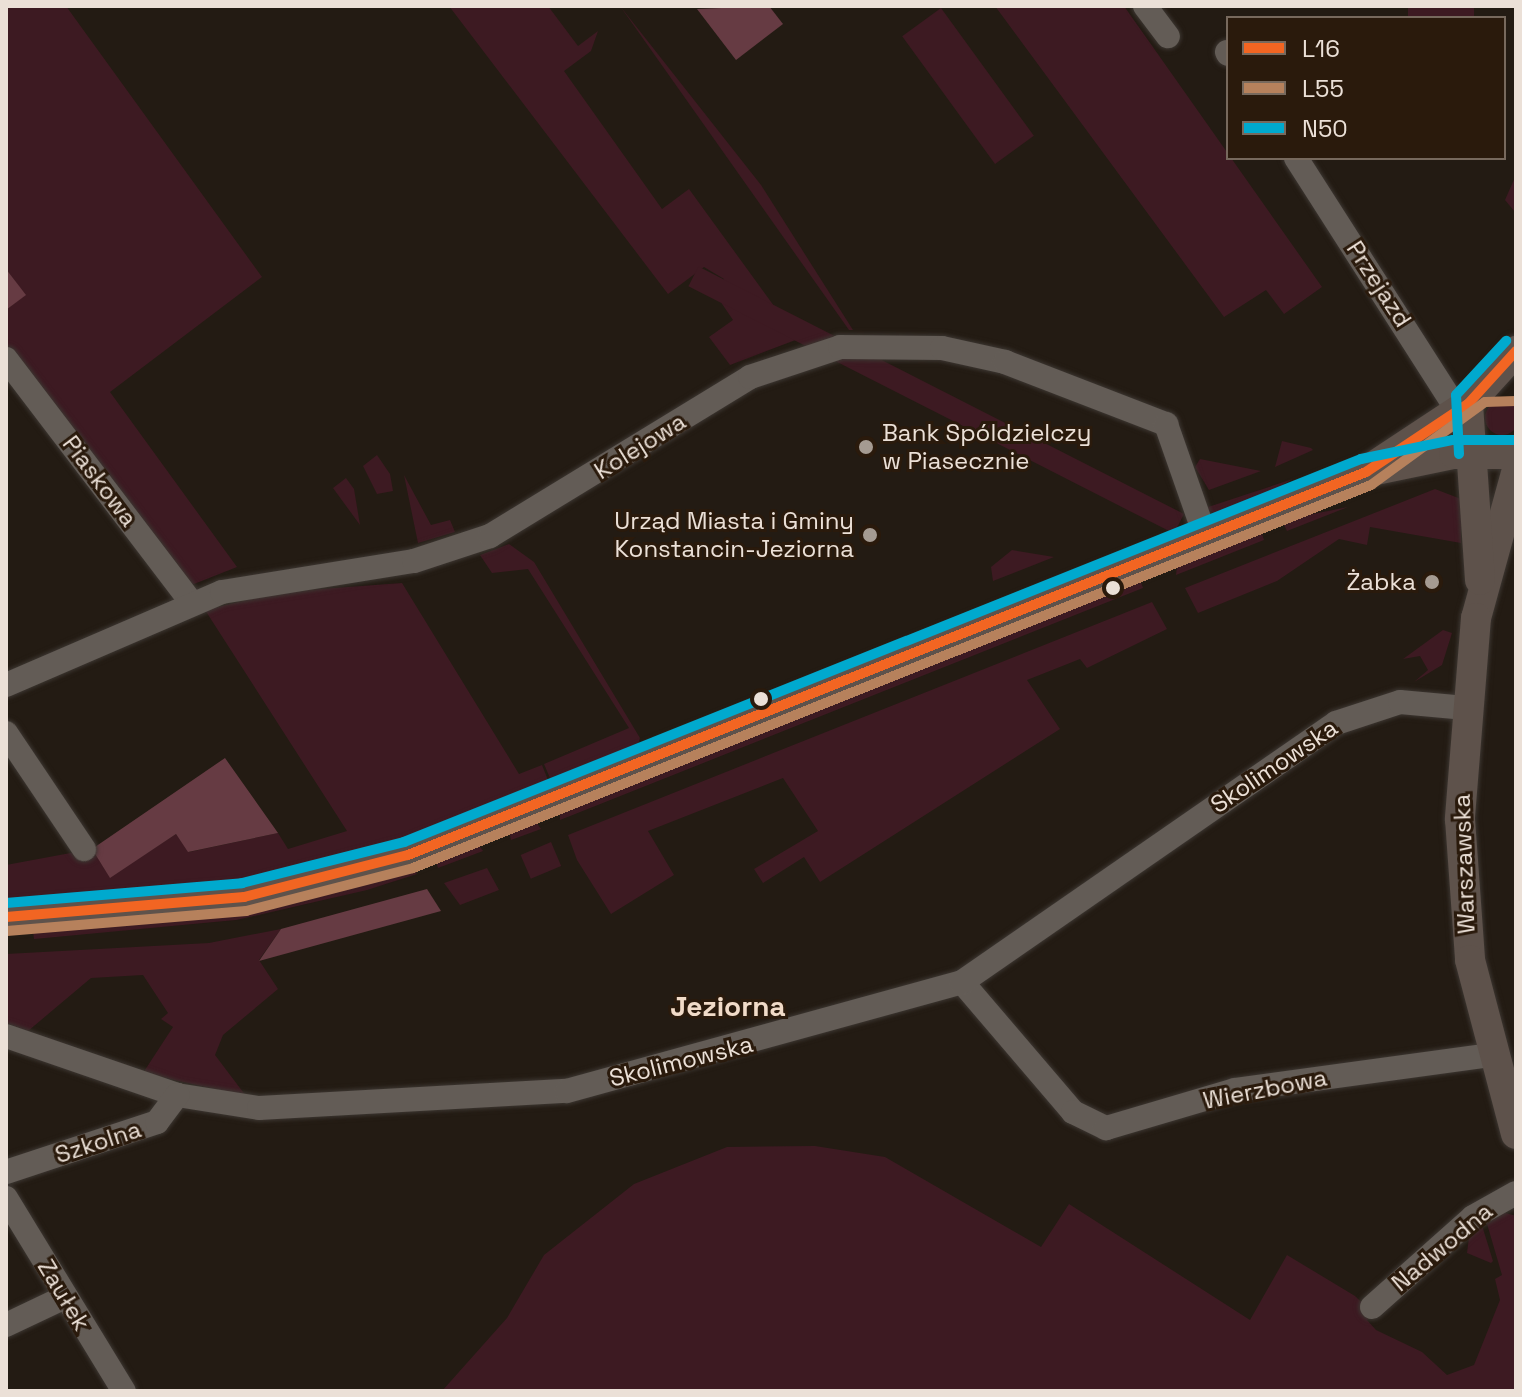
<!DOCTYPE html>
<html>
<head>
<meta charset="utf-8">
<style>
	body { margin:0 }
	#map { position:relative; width:1522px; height:1397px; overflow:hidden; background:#231b13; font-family:"Space Grotesk",sans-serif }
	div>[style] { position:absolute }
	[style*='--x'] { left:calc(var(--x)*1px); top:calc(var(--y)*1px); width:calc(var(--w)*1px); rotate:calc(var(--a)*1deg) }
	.green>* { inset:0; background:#3d1a22; transform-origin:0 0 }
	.round { border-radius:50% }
	.forest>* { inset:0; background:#663b43 }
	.roads { filter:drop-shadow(0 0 2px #3c3631) drop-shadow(0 0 2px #3c3631) }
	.minor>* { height:24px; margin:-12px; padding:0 12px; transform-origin:12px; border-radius:12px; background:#635c56 }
	.major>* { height:30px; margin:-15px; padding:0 15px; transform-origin:15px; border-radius:15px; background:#5e524b }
	.bus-1>* { height:10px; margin:-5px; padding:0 5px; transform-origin:5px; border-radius:5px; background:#f26522 }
	.bus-2>* { height:10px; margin:-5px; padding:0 5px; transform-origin:5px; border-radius:5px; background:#b6815c }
	.bus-3>* { height:10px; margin:-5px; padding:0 5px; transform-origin:5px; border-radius:5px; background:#00a9ce }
	.dots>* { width:22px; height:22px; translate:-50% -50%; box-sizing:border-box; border:4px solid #2a1a0c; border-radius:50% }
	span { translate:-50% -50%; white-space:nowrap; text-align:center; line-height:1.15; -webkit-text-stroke:6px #2a1a0c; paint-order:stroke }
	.street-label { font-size:24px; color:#ebe0d7 }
	.poi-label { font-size:24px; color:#ebe0d7 }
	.left { translate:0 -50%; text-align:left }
	.right { translate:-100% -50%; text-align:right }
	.quarter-label { font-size:28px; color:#f1dbc8; font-weight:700 }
	.frame { position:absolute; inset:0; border:8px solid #ebe0d7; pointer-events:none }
	.legend { position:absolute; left:1226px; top:16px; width:280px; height:144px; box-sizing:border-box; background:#2a1a0c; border:2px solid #77695d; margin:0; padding:10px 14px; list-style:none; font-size:24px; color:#ebe0d7 }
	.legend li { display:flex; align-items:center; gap:16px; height:40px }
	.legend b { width:40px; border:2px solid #77695d }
</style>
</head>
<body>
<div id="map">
	<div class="green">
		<i style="clip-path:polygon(6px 6px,66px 6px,262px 277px,110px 392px,237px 567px,189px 586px,6px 345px,6px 310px,25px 295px,6px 269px)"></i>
		<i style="clip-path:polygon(449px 6px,548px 6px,578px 46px,598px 31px,591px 51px,564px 71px,662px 209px,689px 189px,798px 339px,730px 365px,709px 337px,733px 320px,716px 295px,724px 279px,704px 267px,668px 294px)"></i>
		<i style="clip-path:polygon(620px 6px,761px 185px,853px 330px,849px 330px)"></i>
		<i style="clip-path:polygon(995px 6px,1124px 6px,1322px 287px,1284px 314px,1266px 290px,1224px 317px)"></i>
		<i style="left:1408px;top:6px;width:66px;height:12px"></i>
		<i style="left:941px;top:8px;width:158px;height:48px;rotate:54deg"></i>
		<i style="clip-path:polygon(1516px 175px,1516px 205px,1515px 212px,1505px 200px)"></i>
		<i class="round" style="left:1485px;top:401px;width:34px;height:34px"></i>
		<i style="clip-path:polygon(1282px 441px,1311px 448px,1313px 450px,1275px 467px)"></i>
		<i style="clip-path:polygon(377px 455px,390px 474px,393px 491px,377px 494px,363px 466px)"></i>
		<i style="clip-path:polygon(1200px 459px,1261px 471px,1209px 490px,1195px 467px)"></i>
		<i style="clip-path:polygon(404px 475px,431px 525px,450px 520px,455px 532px,418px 543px)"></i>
		<i style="clip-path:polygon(346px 478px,354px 489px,360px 525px,333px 488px)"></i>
		<i style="clip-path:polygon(1293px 479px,1235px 512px,1219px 516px,1205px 508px)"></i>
		<i style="clip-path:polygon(1435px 489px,1461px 499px,1461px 543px,1370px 527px,1367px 545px,1339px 539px,1277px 581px,1198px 613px,1185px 588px)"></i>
		<i style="clip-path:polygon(1348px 507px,1287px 531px,1283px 523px,1303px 516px)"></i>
		<i style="left:1184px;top:514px;width:22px;height:545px;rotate:117deg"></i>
		<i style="clip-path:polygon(1262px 534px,1264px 540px,1176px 575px,1177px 566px)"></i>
		<i style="clip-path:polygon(509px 544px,534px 562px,640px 738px,636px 750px,552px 783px,544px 764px,629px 728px,528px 569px,492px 573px,480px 555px)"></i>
		<i style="clip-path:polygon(1012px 550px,1054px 557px,993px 581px,991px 567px)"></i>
		<i style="clip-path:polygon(1141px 582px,1143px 588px,560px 820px,560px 812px)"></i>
		<i style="clip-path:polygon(402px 583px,519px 774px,542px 765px,550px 785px,384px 848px,258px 879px,122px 897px,6px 901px,6px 865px,92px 849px,110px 877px,176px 834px,189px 852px,278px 833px,288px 849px,347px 831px,205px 610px,280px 592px)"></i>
		<i style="clip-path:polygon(1152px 602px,1167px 629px,1087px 668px,1080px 659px,1027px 680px,1060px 729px,820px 882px,804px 857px,763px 883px,754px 869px,818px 831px,783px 778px,648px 831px,674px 875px,611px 914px,577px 860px,568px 835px)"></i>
		<i style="clip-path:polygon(1443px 630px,1452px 633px,1442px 665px,1414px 682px,1428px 670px,1420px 656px,1403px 659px)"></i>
		<i style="clip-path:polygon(536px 822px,541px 829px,511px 840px,509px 831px)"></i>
		<i style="left:551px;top:842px;width:26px;height:33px;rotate:67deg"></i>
		<i style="clip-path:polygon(478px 844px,483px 851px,438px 868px,436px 861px)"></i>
		<i style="clip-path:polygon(414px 868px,417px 874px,367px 890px,236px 920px,34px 939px,33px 931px,179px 921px,280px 904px)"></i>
		<i style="clip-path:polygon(487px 868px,499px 890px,460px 905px,444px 883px)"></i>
		<i style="clip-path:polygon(281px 929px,259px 960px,278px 989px,223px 1035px,215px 1055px,246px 1096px,143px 1073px,173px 1027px,161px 1019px,168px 1013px,143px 975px,91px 978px,28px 1031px,6px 1023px,6px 954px,209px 943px)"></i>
		<i style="clip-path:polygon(815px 1146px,885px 1157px,1041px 1247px,1069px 1204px,1250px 1320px,1287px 1255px,1355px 1296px,1374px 1314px,1367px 1320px,1376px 1330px,1422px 1352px,1447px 1375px,1474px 1365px,1500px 1300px,1495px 1279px,1502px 1275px,1485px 1217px,1499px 1211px,1516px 1216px,1516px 1391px,442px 1391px,507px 1318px,544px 1255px,634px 1184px,727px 1147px)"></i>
		<i style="clip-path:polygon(1480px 1219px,1493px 1261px,1491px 1263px,1467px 1253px,1470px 1229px)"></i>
	</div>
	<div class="forest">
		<i style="clip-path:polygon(769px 6px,783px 24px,736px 60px,697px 9px)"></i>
		<i style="clip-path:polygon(6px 269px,26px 295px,6px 310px)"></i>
		<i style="clip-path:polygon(225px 758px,278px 833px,188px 852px,176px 834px,110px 878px,92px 849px)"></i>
		<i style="clip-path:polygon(427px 889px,441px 911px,259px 961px,281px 929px)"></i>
	</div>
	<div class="roads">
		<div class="minor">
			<i style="--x:1145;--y:6;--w:38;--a:53"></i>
			<i style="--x:1227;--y:52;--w:2;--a:63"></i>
			<i style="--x:1296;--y:158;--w:300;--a:57.4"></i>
			<i style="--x:6;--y:359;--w:307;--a:52.7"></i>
			<i style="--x:6;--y:685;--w:235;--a:-23.3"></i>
			<i style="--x:222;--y:592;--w:194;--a:-9.2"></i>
			<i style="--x:414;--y:561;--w:80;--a:-18.2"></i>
			<i style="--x:490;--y:536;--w:305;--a:-31.4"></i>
			<i style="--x:750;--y:377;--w:95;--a:-18.4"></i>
			<i style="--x:840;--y:347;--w:102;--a:0.6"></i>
			<i style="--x:942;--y:348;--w:65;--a:12.5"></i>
			<i style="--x:1005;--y:362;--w:173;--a:21.1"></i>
			<i style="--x:1166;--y:424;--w:121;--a:70.7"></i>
			<i style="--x:6;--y:733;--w:140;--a:56.1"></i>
			<i style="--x:962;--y:982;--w:171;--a:49.5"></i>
			<i style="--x:1073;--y:1112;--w:37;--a:26"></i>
			<i style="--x:1106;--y:1128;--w:134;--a:-16.4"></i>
			<i style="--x:1235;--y:1090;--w:258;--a:-7.8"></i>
			<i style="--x:6;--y:1036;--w:181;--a:19"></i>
			<i style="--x:177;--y:1095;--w:83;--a:9"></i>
			<i style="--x:259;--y:1108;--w:308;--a:-3.2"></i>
			<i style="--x:567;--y:1091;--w:410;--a:-15.4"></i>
			<i style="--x:962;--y:982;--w:455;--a:-34.7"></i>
			<i style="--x:1336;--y:723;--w:67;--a:-18.2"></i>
			<i style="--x:1400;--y:702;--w:66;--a:5.2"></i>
			<i style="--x:6;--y:1172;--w:159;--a:-18.3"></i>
			<i style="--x:157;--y:1122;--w:34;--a:-53"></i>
			<i style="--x:6;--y:1198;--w:226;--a:58.6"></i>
			<i style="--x:1372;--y:1307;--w:135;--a:-41.7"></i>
			<i style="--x:1473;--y:1217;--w:49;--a:-29.2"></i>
			<i style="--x:6;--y:1325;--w:65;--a:-25.4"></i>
		</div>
		<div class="major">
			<i style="--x:1371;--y:468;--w:116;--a:-33.4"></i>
			<i style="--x:1516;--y:473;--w:150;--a:105.4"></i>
			<i style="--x:1476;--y:618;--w:202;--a:94.6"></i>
			<i style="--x:1460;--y:819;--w:141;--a:85.9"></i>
			<i style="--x:1470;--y:960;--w:180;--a:75.2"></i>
			<i style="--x:1480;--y:580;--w:176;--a:-93.9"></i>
			<i style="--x:1468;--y:404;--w:72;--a:-47.8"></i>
			<i style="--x:6;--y:917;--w:239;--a:-4.8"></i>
			<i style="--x:244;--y:897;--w:169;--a:-14.4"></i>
			<i style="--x:408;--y:855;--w:1032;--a:-21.79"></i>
			<i style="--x:1366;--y:472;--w:90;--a:-11.6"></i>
			<i style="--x:1454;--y:454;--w:62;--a:0"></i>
		</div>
	</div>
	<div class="bus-1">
		<i style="--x:6;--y:917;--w:239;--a:-4.8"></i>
		<i style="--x:244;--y:897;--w:169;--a:-14.4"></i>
		<i style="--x:408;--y:855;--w:1032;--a:-21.79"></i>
		<i style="--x:1366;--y:472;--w:123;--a:-33.7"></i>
		<i style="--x:1468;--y:404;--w:72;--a:-47.8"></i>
	</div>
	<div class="bus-2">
		<i style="--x:7;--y:931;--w:240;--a:-4.8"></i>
		<i style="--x:246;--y:911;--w:172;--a:-14.4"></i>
		<i style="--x:413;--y:868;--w:1032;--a:-21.79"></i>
		<i style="--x:1371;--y:485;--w:141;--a:-36.1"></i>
		<i style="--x:1485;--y:402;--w:31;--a:-2"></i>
	</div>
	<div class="bus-3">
		<i style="--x:1459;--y:454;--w:59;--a:-92.9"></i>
		<i style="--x:1456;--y:395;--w:74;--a:-47.2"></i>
		<i style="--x:6;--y:903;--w:237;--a:-4.8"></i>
		<i style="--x:242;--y:883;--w:167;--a:-14.2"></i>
		<i style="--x:404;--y:842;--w:1031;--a:-21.81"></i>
		<i style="--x:1361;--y:459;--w:94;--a:-11.7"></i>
		<i style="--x:1453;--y:440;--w:63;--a:0"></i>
	</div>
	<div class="dots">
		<i style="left:866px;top:447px;background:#a59b92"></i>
		<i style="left:870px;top:535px;background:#a59b92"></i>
		<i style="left:1432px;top:582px;background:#a59b92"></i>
		<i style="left:1113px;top:588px;background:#ebe0d7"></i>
		<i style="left:761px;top:699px;background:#ebe0d7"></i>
	</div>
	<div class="street-label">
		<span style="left:1379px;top:284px;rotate:57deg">Przejazd</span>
		<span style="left:640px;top:446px;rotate:-32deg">Kolejowa</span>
		<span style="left:100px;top:481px;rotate:53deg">Piaskowa</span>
		<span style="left:1274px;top:766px;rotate:-34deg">Skolimowska</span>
		<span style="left:1464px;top:864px;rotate:-92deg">Warszawska</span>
		<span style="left:681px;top:1061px;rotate:-14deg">Skolimowska</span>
		<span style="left:1265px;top:1089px;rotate:-11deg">Wierzbowa</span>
		<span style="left:98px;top:1142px;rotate:-18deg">Szkolna</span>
		<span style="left:1442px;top:1247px;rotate:-40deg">Nadwodna</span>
		<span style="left:64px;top:1295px;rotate:59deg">Zaułek</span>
	</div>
	<div class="poi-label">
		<span class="left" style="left:882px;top:447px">Bank Spóldzielczy<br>w Piasecznie</span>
		<span class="right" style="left:854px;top:535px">Urząd Miasta i Gminy<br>Konstancin-Jeziorna</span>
		<span class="right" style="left:1416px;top:582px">Żabka</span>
	</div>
	<div class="quarter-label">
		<span style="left:728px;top:1006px">Jeziorna</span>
	</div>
	<div class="frame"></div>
	<ul class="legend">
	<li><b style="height:10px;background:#f26522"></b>L16</li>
	<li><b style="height:10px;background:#b6815c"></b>L55</li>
	<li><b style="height:10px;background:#00a9ce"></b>N50</li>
	</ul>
</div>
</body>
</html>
